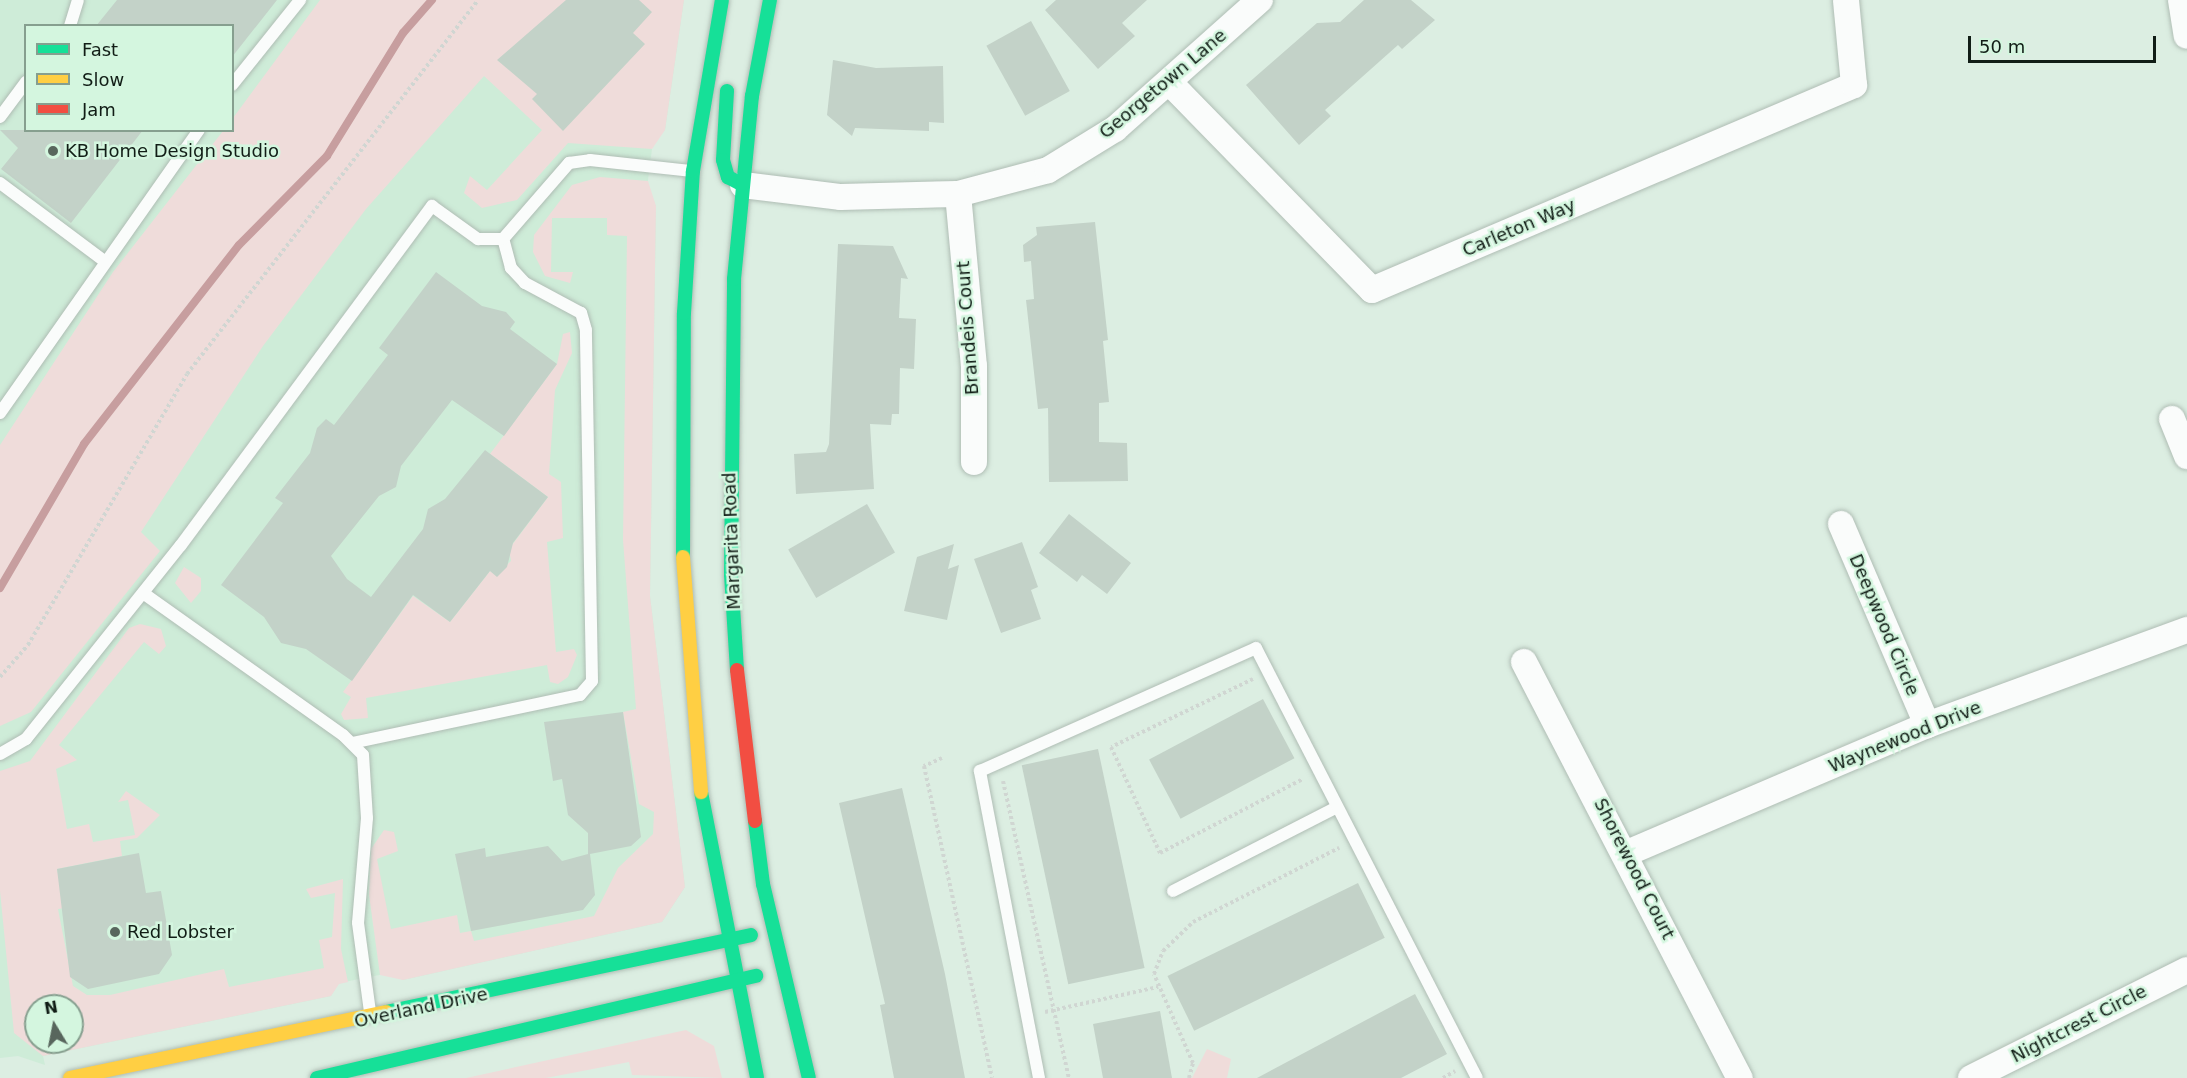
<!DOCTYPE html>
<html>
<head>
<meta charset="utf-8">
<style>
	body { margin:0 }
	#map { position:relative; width:2187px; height:1078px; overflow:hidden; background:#dceee2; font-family:"DejaVu Sans",sans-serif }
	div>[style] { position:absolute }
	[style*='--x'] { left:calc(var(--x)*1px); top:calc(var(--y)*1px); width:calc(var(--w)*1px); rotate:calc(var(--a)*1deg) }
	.built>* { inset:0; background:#ceecd8 }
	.green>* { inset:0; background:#efdcda }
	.stream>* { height:8px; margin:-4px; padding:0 4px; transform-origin:4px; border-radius:4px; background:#c79e9f }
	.building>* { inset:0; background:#c3d2c8; transform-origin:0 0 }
	.path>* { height:4px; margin-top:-2px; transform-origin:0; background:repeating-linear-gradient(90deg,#d0d6d2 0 3px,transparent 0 6px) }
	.roads { filter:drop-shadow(0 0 2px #afbdb4) drop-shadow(0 0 2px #afbdb4) }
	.lane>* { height:12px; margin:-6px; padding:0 6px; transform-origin:6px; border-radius:6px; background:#fafcfb }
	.street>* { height:26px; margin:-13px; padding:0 13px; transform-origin:13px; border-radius:13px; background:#fafcfb }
	.fast>* { height:14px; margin:-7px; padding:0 7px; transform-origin:7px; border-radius:7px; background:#16e098 }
	.slow>* { height:14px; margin:-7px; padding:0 7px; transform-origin:7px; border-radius:7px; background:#ffcf43 }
	.jam>* { height:14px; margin:-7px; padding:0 7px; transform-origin:7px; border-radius:7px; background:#f24e42 }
	.dots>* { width:16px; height:16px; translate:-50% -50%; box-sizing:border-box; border:3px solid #d4f6df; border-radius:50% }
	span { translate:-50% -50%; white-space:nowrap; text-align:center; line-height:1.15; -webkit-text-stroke:5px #d4f6df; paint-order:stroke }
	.street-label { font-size:18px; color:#111d16 }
	.poi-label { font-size:18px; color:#111d16 }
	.left { translate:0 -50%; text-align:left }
	.legend { position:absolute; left:24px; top:24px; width:210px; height:108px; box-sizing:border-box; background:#d4f6df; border:2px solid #869f8f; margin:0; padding:8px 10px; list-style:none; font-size:18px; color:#111d16 }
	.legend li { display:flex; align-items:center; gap:12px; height:30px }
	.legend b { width:30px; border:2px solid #869f8f }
	.north { position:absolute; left:24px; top:994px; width:60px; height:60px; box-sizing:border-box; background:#d4f6df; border:2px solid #869f8f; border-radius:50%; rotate:350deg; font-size:16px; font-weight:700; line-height:24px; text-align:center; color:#111d16 }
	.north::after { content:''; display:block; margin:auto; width:21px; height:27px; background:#58665d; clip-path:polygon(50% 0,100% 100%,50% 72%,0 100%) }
	.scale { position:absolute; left:1968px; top:36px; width:188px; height:27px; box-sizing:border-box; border:3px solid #111d16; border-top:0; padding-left:8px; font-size:18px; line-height:21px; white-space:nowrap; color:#111d16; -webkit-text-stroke:4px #d4f6df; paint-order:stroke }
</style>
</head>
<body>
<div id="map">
	<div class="built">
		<i style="clip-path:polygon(evenodd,0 0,684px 0,665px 130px,653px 141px,647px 188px,656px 206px,650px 596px,685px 887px,662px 922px,403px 980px,389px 973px,339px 983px,331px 996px,43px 1056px,45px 1065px,18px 1056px,0 1058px,0 0,26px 26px,232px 26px,232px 130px,26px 130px,26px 26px,0 0,36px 1006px,72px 1006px,72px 1042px,36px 1042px,36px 1006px)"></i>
	</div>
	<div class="green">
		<i style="clip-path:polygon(320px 0,684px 0,665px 130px,652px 149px,568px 143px,517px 200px,482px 208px,464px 193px,470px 176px,487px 190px,542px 130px,484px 76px,366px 209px,263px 346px,141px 532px,160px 551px,31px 712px,0 726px,0 445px,113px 272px,223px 131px,232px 130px,233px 118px)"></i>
		<i style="clip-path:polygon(600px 177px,648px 181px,656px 206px,650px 596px,685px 887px,662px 922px,403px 980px,380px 975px,369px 895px,371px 849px,384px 830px,394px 832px,398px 851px,377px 859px,391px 929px,457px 915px,460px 933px,471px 931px,474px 941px,594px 916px,618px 868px,653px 834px,654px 812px,639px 804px,623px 712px,636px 709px,623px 540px,627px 236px,607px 235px,607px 218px,552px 218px,551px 272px,573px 272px,570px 283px,545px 276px,533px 252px,534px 235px,572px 185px)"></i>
		<i style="clip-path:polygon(570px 332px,572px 353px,555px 390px,549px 474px,561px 482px,563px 538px,547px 542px,556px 652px,574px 649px,577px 655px,568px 677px,558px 684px,550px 682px,547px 665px,366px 698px,368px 718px,344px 720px,341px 714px,351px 697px,343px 692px,413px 596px,450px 622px,490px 571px,496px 575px,511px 561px,509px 549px,548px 497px,490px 454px,557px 364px,563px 334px)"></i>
		<i style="clip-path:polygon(184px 567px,201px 578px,201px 591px,191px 603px,175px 583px)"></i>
		<i style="clip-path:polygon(evenodd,140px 624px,161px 629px,166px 646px,159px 654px,144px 642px,59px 745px,77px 760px,56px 769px,67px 829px,89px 824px,93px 842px,135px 835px,128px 800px,118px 802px,126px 791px,160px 815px,137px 838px,120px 841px,122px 856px,57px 869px,65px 908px,58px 909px,73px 986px,87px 995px,110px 995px,224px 969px,229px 987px,324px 968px,319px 940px,332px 937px,335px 893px,311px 898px,306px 889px,343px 879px,341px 949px,348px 982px,339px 984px,331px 996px,43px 1056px,14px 1033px,0 891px,0 771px,30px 761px,129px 628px,140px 624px,36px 1006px,72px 1006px,72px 1042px,36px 1042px,36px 1006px)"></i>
		<i style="clip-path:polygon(686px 1030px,714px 1046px,722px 1078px,632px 1075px,629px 1062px,546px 1078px,466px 1078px)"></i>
		<i style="clip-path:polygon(1207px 1049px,1231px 1059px,1227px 1078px,1192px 1078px)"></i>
	</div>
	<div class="stream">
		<i style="--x:0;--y:588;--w:167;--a:-59.7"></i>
		<i style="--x:84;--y:444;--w:252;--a:-52.1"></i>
		<i style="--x:239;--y:245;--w:125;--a:-45.3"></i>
		<i style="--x:327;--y:156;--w:145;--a:-58.3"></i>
		<i style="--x:403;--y:33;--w:44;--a:-48.7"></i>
	</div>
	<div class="building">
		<i style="clip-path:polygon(117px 0,277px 0,232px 57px,232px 26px,96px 26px)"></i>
		<i style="clip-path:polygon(566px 0,639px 0,652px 12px,633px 33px,645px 44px,563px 131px,532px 99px,537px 94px,497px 60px)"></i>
		<i style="clip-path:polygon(1056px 0,1147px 0,1122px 23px,1135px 36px,1098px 69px,1045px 10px)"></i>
		<i style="clip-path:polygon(1364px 0,1411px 0,1435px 20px,1402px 49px,1398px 45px,1325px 110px,1331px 116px,1299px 145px,1246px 85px,1317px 23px,1340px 22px)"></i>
		<i style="left:1031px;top:21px;width:80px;height:51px;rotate:61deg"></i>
		<i style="clip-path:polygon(833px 60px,876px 68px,943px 66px,944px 123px,929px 122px,929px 131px,855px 128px,852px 136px,827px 115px)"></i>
		<i style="clip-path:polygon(0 130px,143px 130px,71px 223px,1px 169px,18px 148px)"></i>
		<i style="clip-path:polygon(1095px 222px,1108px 340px,1103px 341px,1109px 402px,1099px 403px,1099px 442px,1127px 443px,1128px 481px,1049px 482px,1048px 408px,1038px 409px,1026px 300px,1034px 299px,1031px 261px,1024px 262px,1023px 245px,1037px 235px,1036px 227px)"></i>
		<i style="clip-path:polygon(838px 244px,893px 246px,908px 279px,901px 278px,899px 318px,916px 319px,914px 369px,900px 368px,899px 414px,892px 414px,891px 425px,870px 424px,874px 489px,796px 494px,794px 454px,826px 452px,829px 444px)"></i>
		<i style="clip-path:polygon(436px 272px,482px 306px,506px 312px,515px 322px,510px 329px,557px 364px,504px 436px,452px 400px,401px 466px,396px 487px,379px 496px,331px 556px,347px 579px,371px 597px,423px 529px,428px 509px,445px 499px,485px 450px,548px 497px,513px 543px,507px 567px,497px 577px,490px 571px,450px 622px,413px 595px,352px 681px,306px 649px,281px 643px,264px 617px,221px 585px,283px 503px,275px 498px,310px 453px,317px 428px,326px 419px,334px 425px,388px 355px,379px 348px)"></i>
		<i style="left:867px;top:504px;width:56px;height:91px;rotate:60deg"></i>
		<i style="clip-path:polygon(1069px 514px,1131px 563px,1107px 594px,1082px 575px,1077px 582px,1039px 553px)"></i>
		<i style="clip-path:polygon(1022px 542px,1038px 587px,1031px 590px,1041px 619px,1001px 633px,974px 559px)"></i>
		<i style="clip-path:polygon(954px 544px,948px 569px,959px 565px,947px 620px,904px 611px,917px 557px)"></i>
		<i style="left:1263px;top:699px;width:67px;height:129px;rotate:62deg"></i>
		<i style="clip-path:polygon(623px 712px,641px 837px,631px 846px,590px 854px,595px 895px,583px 910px,471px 931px,455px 854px,485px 848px,486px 857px,548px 846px,562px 861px,588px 854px,588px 833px,568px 815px,562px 779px,553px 781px,544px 722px)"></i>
		<i style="left:1098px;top:749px;width:224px;height:78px;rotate:78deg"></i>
		<i style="clip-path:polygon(902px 788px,945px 974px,965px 1078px,894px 1078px,880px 1005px,885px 1004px,839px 803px)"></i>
		<i style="clip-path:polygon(139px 853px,146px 893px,161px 891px,172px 955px,159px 974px,88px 989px,70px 977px,57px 869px)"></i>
		<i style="left:1358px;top:883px;width:61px;height:212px;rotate:64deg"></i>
		<i style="clip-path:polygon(1415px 994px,1447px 1054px,1401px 1078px,1257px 1078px)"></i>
		<i style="clip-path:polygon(1160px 1011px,1172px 1078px,1103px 1078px,1093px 1024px)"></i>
	</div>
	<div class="path">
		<i style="--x:0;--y:677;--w:43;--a:-48.8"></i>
		<i style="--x:28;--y:645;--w:314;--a:-59.6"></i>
		<i style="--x:187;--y:374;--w:474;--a:-52.1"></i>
		<i style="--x:1253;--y:679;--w:157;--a:154.4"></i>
		<i style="--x:1111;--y:747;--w:117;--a:65.2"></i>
		<i style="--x:1160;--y:853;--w:161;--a:-27.4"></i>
		<i style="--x:942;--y:758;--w:20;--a:156"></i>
		<i style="--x:924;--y:766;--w:319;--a:77.7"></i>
		<i style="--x:1003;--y:781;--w:304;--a:77.5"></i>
		<i style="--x:1045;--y:1012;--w:116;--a:-12.5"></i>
		<i style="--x:1189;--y:1078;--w:16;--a:-75"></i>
		<i style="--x:1193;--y:1063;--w:97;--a:-113.7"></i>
		<i style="--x:1154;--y:974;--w:25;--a:-69"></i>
		<i style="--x:1163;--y:951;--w:42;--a:-44"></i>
		<i style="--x:1193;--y:922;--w:164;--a:-26.9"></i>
		<i style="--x:1443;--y:1078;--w:14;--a:-30"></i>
	</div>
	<div class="roads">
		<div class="lane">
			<i style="--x:70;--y:26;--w:27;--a:-73"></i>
			<i style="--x:232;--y:85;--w:109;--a:-51.3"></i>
			<i style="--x:0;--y:117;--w:44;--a:-53.4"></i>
			<i style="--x:0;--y:183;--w:129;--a:36.8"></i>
			<i style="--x:0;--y:413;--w:346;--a:-54.9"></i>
			<i style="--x:143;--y:593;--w:245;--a:35.4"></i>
			<i style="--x:343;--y:735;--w:28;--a:45"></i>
			<i style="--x:363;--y:755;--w:63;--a:86.4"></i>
			<i style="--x:367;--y:818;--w:105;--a:94.9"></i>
			<i style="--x:358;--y:923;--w:90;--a:82.3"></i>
			<i style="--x:352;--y:743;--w:233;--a:-11.9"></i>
			<i style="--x:580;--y:695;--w:18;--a:-49"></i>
			<i style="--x:592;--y:681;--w:351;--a:-91"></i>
			<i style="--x:586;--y:330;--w:18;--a:-106"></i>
			<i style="--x:581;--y:313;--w:64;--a:-151.8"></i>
			<i style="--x:525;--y:283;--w:21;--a:-133"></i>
			<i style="--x:511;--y:268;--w:30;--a:-105"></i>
			<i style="--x:0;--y:754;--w:30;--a:-30"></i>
			<i style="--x:26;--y:739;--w:248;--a:-51.4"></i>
			<i style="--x:181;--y:545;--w:422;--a:-53.5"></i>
			<i style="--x:432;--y:206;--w:57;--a:35.7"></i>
			<i style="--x:478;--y:239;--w:25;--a:0"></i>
			<i style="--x:503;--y:239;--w:101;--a:-49"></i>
			<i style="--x:569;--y:163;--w:21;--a:-8"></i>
			<i style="--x:590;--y:160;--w:103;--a:6.2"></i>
			<i style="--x:1173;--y:891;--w:182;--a:-27.1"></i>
			<i style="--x:1039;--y:1078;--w:313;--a:-100.9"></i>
			<i style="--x:980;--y:771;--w:302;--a:-24"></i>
			<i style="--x:1256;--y:648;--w:483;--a:62.8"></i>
		</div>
		<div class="street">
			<i style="--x:2181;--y:0;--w:36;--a:81"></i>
			<i style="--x:1170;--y:83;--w:289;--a:45.7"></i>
			<i style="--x:1372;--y:290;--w:524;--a:-23.04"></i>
			<i style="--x:1854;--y:85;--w:85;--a:-95.4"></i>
			<i style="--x:743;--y:185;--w:99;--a:7"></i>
			<i style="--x:841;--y:197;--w:117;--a:-1.5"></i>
			<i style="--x:958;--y:194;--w:93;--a:-14.9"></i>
			<i style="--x:1048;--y:170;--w:79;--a:-31.5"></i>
			<i style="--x:1115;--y:129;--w:194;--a:-41.7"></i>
			<i style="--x:958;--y:194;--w:173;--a:84.7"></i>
			<i style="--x:974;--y:366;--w:96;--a:90"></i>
			<i style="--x:2172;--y:419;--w:40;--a:68"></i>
			<i style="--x:1841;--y:524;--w:219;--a:66.8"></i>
			<i style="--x:1524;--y:662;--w:469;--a:62.6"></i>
			<i style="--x:1627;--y:853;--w:326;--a:-23.1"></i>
			<i style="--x:1927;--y:725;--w:277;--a:-20.1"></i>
			<i style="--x:1971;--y:1078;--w:241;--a:-26.6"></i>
		</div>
		<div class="fast">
			<i style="--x:727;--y:91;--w:69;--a:93.3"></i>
			<i style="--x:723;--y:160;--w:18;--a:74"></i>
			<i style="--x:728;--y:177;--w:17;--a:28"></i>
			<i style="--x:683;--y:557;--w:244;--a:-89.8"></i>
			<i style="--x:684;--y:313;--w:142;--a:-86.4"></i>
			<i style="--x:693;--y:171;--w:173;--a:-80.4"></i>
			<i style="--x:737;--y:670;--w:96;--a:-93.6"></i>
			<i style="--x:731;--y:574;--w:295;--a:-89.4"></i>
			<i style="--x:734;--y:279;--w:184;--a:-84.4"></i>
			<i style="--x:752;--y:96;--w:98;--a:-79.4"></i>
			<i style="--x:701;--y:792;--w:291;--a:78.9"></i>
			<i style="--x:755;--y:821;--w:64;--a:82.8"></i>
			<i style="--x:763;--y:884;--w:199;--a:76.7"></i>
			<i style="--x:386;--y:1012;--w:373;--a:-11.9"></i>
			<i style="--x:317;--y:1078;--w:451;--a:-13.1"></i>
		</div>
		<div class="slow">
			<i style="--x:683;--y:557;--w:236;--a:85.6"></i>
			<i style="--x:70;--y:1078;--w:323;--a:-11.8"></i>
		</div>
		<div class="jam">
			<i style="--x:737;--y:670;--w:152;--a:83.2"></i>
		</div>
	</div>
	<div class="dots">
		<i style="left:53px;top:151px;background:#58665d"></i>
		<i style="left:115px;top:932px;background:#58665d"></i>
	</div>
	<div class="street-label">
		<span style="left:1163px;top:84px;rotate:-40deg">Georgetown Lane</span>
		<span style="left:1519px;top:228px;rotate:-23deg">Carleton Way</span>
		<span style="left:968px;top:328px;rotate:-94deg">Brandeis Court</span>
		<span style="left:732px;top:541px;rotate:-92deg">Margarita Road</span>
		<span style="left:1884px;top:625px;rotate:67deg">Deepwood Circle</span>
		<span style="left:1905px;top:737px;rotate:-22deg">Waynewood Drive</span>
		<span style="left:1634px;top:869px;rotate:63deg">Shorewood Court</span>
		<span style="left:421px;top:1008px;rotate:-12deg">Overland Drive</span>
		<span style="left:2079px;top:1024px;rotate:-27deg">Nightcrest Circle</span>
	</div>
	<div class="poi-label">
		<span class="left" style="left:65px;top:151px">KB Home Design Studio</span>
		<span class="left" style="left:127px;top:932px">Red Lobster</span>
	</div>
	<ul class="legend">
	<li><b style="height:8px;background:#16e098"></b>Fast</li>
	<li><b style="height:8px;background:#ffcf43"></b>Slow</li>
	<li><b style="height:8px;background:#f24e42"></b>Jam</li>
	</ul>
	<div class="north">N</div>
	<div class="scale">50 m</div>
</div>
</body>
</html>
